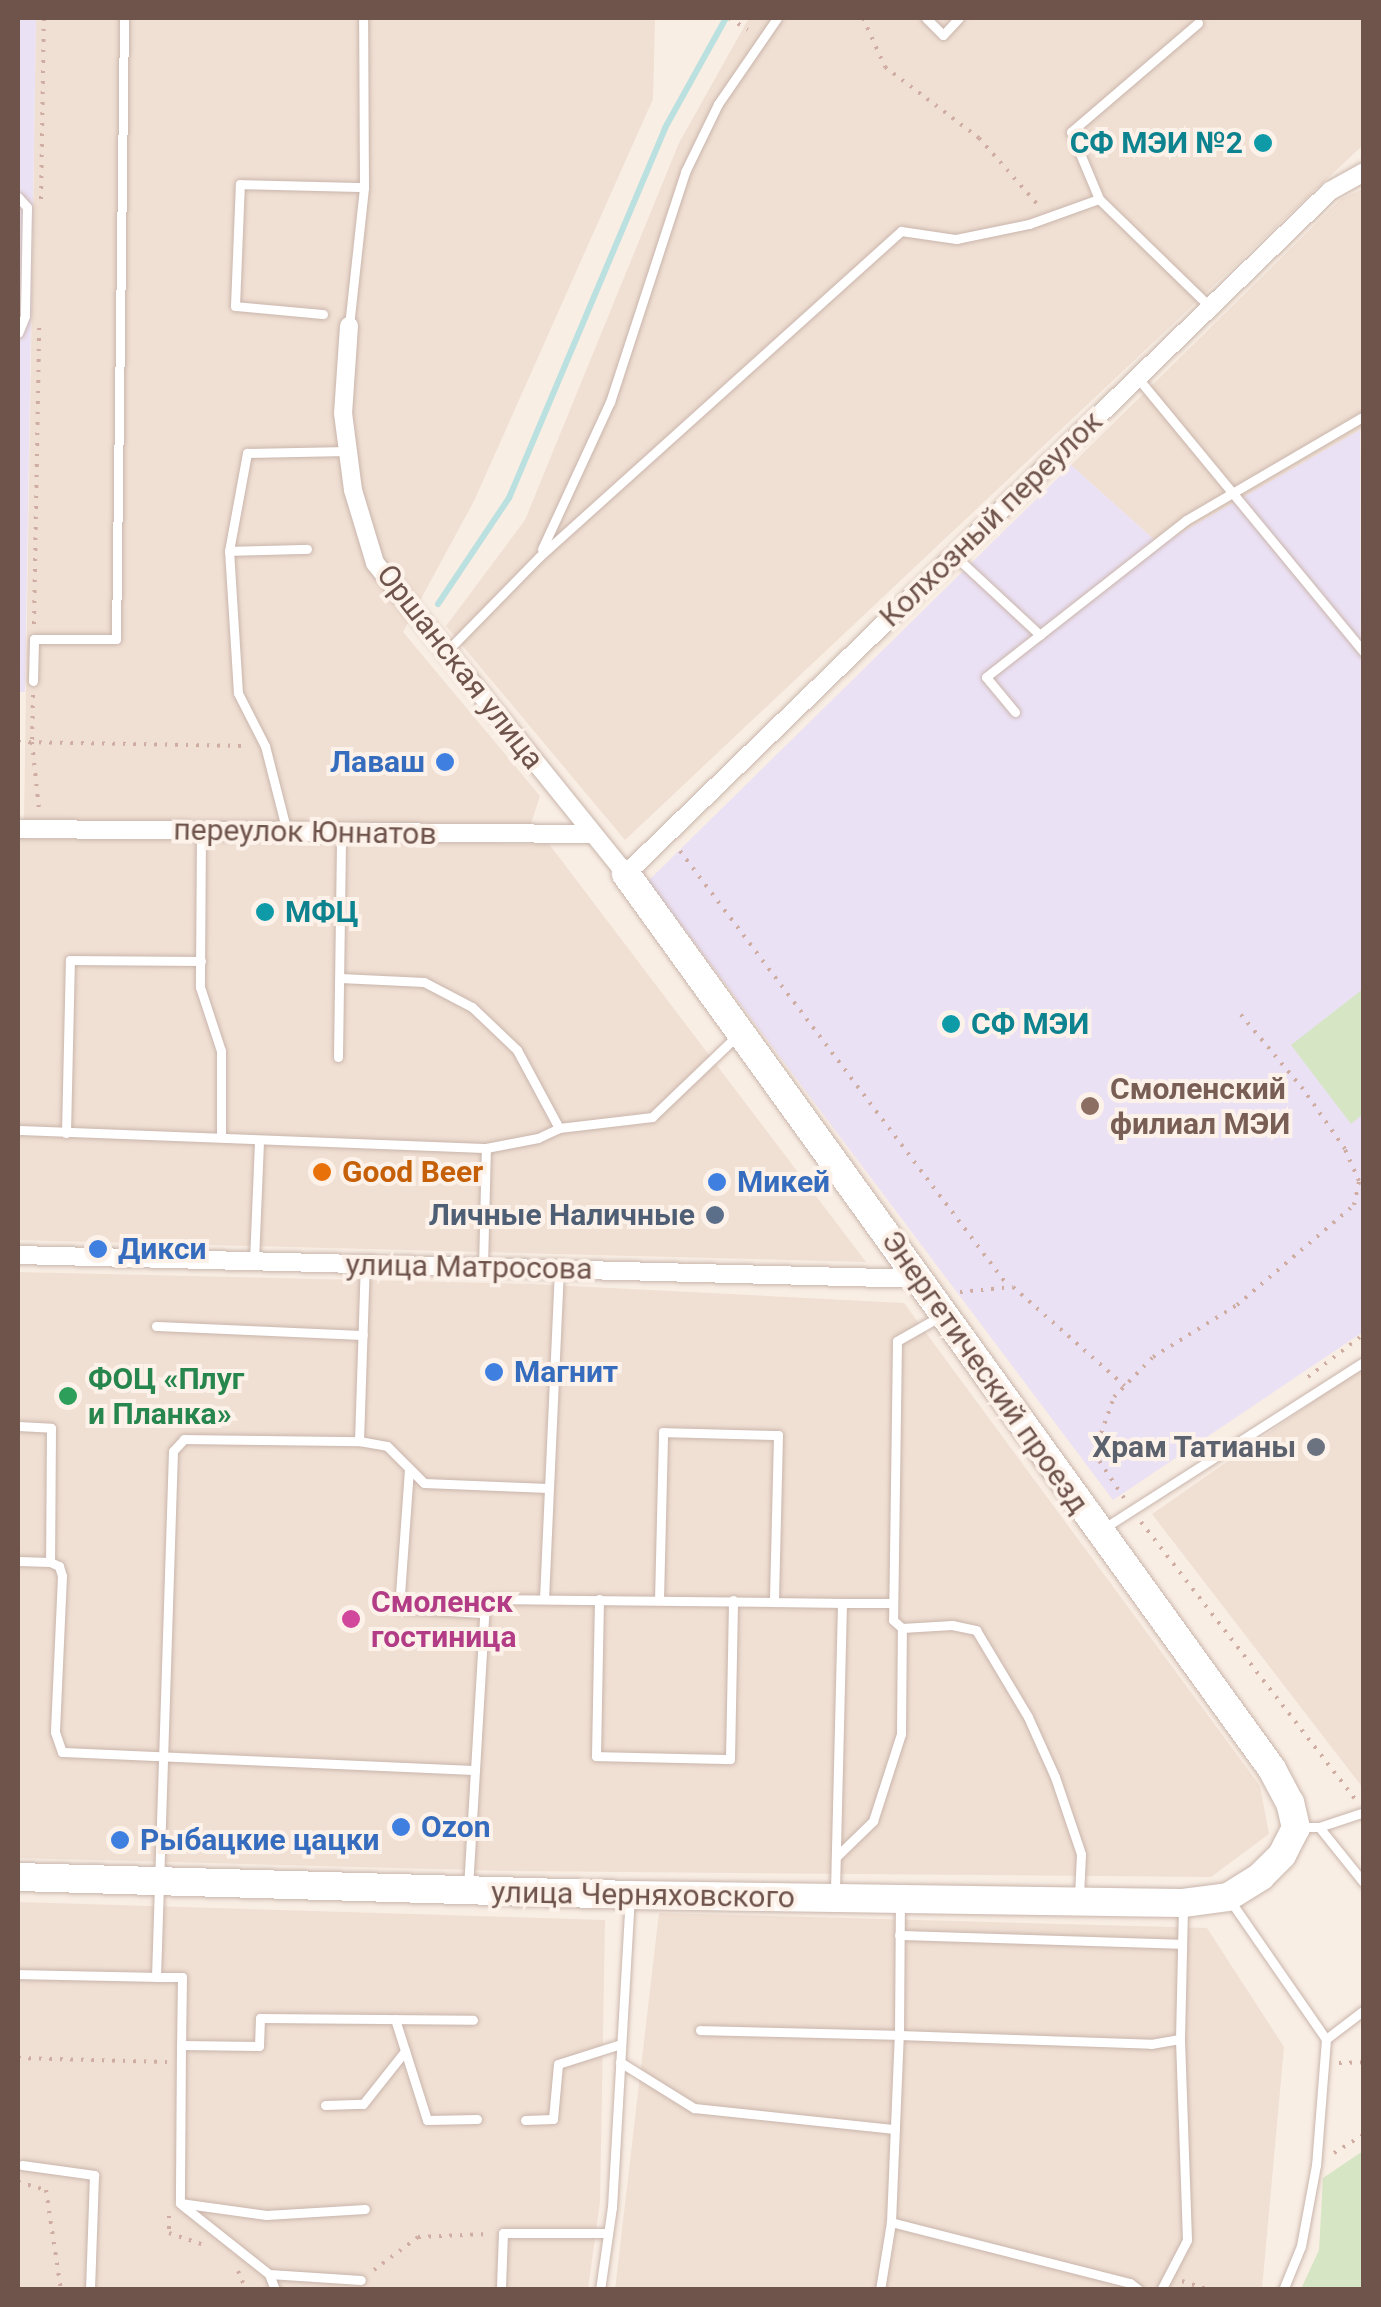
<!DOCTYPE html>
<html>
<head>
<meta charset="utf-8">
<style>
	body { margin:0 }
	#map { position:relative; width:1381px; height:2307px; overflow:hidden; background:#f9eee4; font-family:Roboto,sans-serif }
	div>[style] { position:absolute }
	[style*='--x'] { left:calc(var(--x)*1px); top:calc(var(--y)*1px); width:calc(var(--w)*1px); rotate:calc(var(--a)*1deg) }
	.residential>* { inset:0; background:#f0dfd3 }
	.education>* { inset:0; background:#ebe1f5 }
	.green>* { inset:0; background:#d6e5c4 }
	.stream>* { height:6px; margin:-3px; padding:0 3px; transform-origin:3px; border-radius:3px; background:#bbe0e0 }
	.path>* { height:4px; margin-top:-2px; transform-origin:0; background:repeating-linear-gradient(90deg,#d0ada2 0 2.5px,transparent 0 10.5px) }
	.roads { filter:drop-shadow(0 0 2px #c9b5ac) drop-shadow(0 0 2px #c9b5ac) }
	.lane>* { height:9px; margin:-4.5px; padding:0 4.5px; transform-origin:4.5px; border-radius:4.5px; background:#fff }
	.street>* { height:18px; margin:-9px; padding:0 9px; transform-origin:9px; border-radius:9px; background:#fff }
	.secondary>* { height:28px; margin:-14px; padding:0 14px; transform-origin:14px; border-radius:14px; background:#fff }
	.dots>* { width:28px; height:28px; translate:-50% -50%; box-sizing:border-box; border:5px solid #fdf2ea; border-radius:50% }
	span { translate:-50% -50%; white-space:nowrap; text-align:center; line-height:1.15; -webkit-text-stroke:8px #fdf2ea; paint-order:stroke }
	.culture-label { font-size:30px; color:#0d838f; font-weight:700 }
	.right { translate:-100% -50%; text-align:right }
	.left { translate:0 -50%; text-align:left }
	.street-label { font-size:30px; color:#6f544c }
	.shop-label { font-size:30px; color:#366cbe; font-weight:700 }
	.education-label { font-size:30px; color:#785e54; font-weight:700 }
	.food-label { font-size:30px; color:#c56008; font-weight:700 }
	.service-label { font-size:30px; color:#4e5e75; font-weight:700 }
	.leisure-label { font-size:30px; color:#27864d; font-weight:700 }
	.worship-label { font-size:30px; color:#5b616d; font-weight:700 }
	.hotel-label { font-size:30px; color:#b23c85; font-weight:700 }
	.frame { position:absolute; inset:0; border:20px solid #6f544c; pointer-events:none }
</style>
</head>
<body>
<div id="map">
	<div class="residential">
		<i style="clip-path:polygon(36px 18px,655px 18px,653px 99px,474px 501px,403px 632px,540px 796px,530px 826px,24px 820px)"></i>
		<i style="clip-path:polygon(749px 18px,1363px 18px,1363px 145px,625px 840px,446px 626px,525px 520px,679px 143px)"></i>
		<i style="clip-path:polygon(1363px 189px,1363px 428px,1160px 545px,1071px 465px,1341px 199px)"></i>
		<i style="clip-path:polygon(18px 838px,549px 844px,866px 1262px,18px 1240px)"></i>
		<i style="clip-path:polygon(18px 1272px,531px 1284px,904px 1303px,1260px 1786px,1269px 1834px,1211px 1877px,513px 1871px,18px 1858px)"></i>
		<i style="clip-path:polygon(1363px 1367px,1363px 1788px,1152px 1514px)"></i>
		<i style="clip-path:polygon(18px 1902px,605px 1920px,600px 2202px,588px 2289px,18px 2290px)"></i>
		<i style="clip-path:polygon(659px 1913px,1207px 1928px,1284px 2047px,1262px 2289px,615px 2290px)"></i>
	</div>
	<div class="education">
		<i style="clip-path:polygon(18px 18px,36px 18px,25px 692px,18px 692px)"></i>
		<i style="clip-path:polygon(1360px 430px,1363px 1332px,1113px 1500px,648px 881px,1071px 465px,1160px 545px)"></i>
	</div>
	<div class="green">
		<i style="clip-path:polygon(1363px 989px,1363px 1114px,1351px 1124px,1291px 1045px)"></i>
		<i style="clip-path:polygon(1363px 2151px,1363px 2289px,1301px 2289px,1319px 2250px,1323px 2178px)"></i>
	</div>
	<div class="stream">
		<i style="--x:438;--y:604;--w:128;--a:-56.2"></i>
		<i style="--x:509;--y:498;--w:402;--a:-67.1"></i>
		<i style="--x:665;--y:128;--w:126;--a:-61"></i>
	</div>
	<div class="path">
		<i style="--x:729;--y:18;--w:22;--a:32"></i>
		<i style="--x:863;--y:18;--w:54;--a:65.8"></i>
		<i style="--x:885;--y:67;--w:118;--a:37.1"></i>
		<i style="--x:979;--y:138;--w:91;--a:48.6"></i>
		<i style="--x:41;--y:199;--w:181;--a:-89.1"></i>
		<i style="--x:34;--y:624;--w:300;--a:-89"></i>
		<i style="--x:33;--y:695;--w:47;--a:91.2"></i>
		<i style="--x:32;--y:742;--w:68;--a:84.1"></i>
		<i style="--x:18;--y:742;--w:230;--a:1"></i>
		<i style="--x:680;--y:851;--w:545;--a:52.98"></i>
		<i style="--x:960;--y:1292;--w:53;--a:-5.4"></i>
		<i style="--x:1013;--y:1287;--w:149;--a:41.5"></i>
		<i style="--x:1308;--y:1377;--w:71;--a:-37.5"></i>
		<i style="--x:1124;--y:1498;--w:54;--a:-123.7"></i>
		<i style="--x:1094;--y:1453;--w:59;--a:-70.3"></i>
		<i style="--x:1114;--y:1397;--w:56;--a:-45.7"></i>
		<i style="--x:1153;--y:1357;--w:99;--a:-31.8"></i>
		<i style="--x:1237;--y:1305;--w:154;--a:-40.5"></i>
		<i style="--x:1354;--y:1205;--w:25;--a:-78"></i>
		<i style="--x:1359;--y:1181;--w:35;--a:-114"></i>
		<i style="--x:1345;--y:1149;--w:73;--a:-125"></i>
		<i style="--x:1303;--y:1089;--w:104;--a:-129.9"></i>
		<i style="--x:1141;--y:1522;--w:350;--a:52.3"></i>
		<i style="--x:18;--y:2058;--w:149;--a:1.5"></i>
		<i style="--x:1339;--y:2063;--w:25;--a:-2"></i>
		<i style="--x:1334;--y:2153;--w:36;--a:-32"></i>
		<i style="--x:18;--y:2182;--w:29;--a:16"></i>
		<i style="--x:46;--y:2190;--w:101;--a:81.5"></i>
		<i style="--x:169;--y:2216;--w:17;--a:90"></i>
		<i style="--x:169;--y:2233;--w:39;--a:19"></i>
		<i style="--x:374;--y:2270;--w:55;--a:-36.9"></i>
		<i style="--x:418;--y:2237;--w:70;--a:-2.5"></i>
		<i style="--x:238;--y:2271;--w:21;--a:67"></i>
		<i style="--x:1182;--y:2281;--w:28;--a:18"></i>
	</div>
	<div class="roads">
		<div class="lane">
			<i style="--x:926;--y:18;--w:24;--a:45"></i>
			<i style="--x:943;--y:35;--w:23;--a:-47"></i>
			<i style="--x:1198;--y:23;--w:167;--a:139.4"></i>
			<i style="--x:1071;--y:132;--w:73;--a:67.3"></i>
			<i style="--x:1099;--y:199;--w:156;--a:44.2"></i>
			<i style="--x:18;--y:197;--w:13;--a:48"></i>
			<i style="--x:27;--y:207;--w:109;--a:91.1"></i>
			<i style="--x:25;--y:316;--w:18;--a:112"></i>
			<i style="--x:323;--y:314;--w:88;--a:-174.8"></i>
			<i style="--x:235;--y:306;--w:122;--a:-87.7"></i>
			<i style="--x:240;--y:184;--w:124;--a:1.4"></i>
			<i style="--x:349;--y:326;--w:140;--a:-83.8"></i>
			<i style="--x:364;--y:187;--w:169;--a:-90.3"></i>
			<i style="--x:1137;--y:377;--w:357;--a:50.5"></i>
			<i style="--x:542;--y:549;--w:162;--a:-65.2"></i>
			<i style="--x:610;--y:402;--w:242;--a:-71.9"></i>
			<i style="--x:685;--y:172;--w:76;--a:-64.1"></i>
			<i style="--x:718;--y:104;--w:104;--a:-55.5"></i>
			<i style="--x:229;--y:551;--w:78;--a:-1.5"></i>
			<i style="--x:955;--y:556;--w:116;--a:42.9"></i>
			<i style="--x:447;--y:651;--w:132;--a:-45.6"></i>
			<i style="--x:539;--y:557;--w:487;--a:-42"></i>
			<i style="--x:901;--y:231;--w:56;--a:8.3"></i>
			<i style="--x:956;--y:239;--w:75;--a:-11.6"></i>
			<i style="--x:1029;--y:224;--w:74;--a:-19.7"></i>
			<i style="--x:33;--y:681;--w:42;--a:-88.6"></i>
			<i style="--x:34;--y:639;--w:82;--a:0"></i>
			<i style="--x:116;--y:639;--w:621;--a:-89.26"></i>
			<i style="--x:1015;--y:712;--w:45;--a:-129.6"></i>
			<i style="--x:986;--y:677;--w:254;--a:-38.1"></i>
			<i style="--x:1186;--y:520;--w:206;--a:-30.3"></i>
			<i style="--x:201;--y:831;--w:156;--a:90.4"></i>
			<i style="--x:200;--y:987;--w:67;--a:71.8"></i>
			<i style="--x:221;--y:1051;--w:84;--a:90"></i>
			<i style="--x:287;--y:832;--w:89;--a:-104.3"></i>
			<i style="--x:265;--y:746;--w:59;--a:-117"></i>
			<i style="--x:238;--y:693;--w:142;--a:-93.6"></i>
			<i style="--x:229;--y:551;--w:100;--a:-79.6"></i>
			<i style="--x:247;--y:453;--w:101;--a:-1.1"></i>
			<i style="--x:340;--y:978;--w:84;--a:2.7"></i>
			<i style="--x:424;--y:982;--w:54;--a:27.5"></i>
			<i style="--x:472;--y:1007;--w:62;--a:43.7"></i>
			<i style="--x:517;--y:1050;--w:89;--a:61.7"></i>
			<i style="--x:559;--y:1128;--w:94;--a:-6.7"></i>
			<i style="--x:652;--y:1117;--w:120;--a:-43.7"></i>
			<i style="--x:338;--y:1057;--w:223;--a:-89.2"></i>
			<i style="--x:18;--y:1130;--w:468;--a:2.2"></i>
			<i style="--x:66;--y:1133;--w:173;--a:-88.7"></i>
			<i style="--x:70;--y:960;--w:131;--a:0.4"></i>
			<i style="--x:254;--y:1261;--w:121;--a:-87.6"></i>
			<i style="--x:483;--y:1267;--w:119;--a:-88.6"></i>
			<i style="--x:486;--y:1148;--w:53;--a:-10.9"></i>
			<i style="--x:538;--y:1138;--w:23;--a:-25"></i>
			<i style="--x:939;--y:1317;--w:48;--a:150.3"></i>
			<i style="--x:897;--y:1341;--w:279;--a:90.8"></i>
			<i style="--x:893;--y:1620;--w:12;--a:42"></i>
			<i style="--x:902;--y:1628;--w:50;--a:-3.4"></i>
			<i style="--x:952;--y:1625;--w:25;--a:12"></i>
			<i style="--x:976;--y:1630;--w:101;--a:59.1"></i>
			<i style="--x:1028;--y:1717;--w:66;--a:65.8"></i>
			<i style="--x:1055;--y:1777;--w:81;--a:71.3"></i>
			<i style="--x:1081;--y:1854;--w:42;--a:92.7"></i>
			<i style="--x:156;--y:1326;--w:207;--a:2.5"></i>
			<i style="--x:18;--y:1426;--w:33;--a:3"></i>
			<i style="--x:51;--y:1428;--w:134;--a:90.4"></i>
			<i style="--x:359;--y:1441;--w:28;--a:10"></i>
			<i style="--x:387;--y:1446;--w:52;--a:45"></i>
			<i style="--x:424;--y:1483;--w:124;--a:2.3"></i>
			<i style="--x:409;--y:1469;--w:139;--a:94.1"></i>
			<i style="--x:399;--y:1608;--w:83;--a:3.4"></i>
			<i style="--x:1104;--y:1528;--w:308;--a:-32.6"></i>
			<i style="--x:18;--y:1561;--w:32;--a:2"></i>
			<i style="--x:50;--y:1562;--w:10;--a:24"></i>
			<i style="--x:59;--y:1566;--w:10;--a:73"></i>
			<i style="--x:62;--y:1576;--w:156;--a:92.6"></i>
			<i style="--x:55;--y:1732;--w:21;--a:71"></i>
			<i style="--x:62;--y:1752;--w:413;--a:2.5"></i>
			<i style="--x:544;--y:1599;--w:330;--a:-87.4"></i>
			<i style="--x:599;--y:1599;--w:157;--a:91.1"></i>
			<i style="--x:596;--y:1756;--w:134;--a:1.3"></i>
			<i style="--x:730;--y:1759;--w:159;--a:-88.9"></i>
			<i style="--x:659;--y:1600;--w:168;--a:-88.6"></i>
			<i style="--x:663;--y:1432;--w:115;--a:1.5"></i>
			<i style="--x:778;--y:1435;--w:167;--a:91.4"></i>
			<i style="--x:774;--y:1602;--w:68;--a:0.8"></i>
			<i style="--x:842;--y:1603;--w:289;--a:91.4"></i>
			<i style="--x:842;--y:1603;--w:51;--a:0"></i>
			<i style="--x:1298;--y:1827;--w:21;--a:0"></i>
			<i style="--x:1319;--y:1827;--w:72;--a:51.2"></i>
			<i style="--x:1319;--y:1827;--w:47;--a:-18.4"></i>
			<i style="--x:836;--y:1857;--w:52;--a:-44.2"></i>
			<i style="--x:873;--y:1821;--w:91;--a:-72.2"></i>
			<i style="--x:901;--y:1734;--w:106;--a:-89.5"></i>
			<i style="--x:468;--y:1888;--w:286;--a:-86.6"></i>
			<i style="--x:485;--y:1603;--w:6;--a:-39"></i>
			<i style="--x:490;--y:1599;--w:284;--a:0.6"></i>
			<i style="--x:1229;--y:1899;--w:170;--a:55.3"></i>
			<i style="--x:1326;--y:2039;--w:126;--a:94.5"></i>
			<i style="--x:1316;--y:2165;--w:82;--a:100.5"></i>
			<i style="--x:1301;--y:2246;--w:48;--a:112.2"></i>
			<i style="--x:899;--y:1935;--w:283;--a:1.8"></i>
			<i style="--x:18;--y:1974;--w:138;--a:1.2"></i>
			<i style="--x:156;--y:1977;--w:526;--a:-88.15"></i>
			<i style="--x:173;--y:1451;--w:16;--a:-47"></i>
			<i style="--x:184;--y:1439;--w:175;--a:0.7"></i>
			<i style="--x:359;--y:1441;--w:177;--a:-88.1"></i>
			<i style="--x:156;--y:1977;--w:26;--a:0"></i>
			<i style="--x:182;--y:1977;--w:68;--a:90.8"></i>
			<i style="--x:181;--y:2045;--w:78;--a:0.7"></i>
			<i style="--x:259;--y:2046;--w:28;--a:-88"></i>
			<i style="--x:260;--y:2018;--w:213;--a:0.5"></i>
			<i style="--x:395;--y:2019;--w:106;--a:72.4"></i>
			<i style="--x:427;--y:2120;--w:50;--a:-1.1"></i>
			<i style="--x:700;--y:2030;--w:199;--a:1.4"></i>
			<i style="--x:899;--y:2035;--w:131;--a:-89.6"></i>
			<i style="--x:1326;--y:2039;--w:48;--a:-37.3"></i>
			<i style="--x:181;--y:2045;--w:158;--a:90.4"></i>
			<i style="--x:180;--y:2203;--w:87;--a:7.9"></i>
			<i style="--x:266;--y:2215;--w:99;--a:-3.5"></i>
			<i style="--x:620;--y:2062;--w:87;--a:31.9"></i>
			<i style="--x:694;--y:2108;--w:202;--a:6"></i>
			<i style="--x:325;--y:2105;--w:38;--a:-2"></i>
			<i style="--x:363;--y:2104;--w:68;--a:-51.6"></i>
			<i style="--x:525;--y:2120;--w:28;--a:-2"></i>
			<i style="--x:553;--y:2119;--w:55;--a:-84.8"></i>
			<i style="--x:558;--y:2064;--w:66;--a:-17.6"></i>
			<i style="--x:22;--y:2165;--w:73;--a:7.9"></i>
			<i style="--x:94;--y:2175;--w:115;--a:92"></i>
			<i style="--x:182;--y:2205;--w:111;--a:38.4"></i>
			<i style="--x:269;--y:2274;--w:92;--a:3.7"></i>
			<i style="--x:269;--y:2274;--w:17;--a:69"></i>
			<i style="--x:501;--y:2287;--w:54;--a:-87.9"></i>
			<i style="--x:503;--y:2233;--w:105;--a:0"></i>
			<i style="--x:600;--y:2290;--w:84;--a:-81.8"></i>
			<i style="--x:612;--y:2207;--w:309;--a:-86.7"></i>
			<i style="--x:880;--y:2290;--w:69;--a:-80.8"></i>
			<i style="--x:1139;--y:2290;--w:11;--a:-142"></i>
			<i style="--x:1130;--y:2283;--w:247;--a:-165.7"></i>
			<i style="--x:891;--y:2222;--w:187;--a:-87.6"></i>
			<i style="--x:899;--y:2035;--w:252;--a:2"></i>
			<i style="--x:1151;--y:2044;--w:29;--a:-10"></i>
			<i style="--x:1180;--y:2039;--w:134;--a:-88.7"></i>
			<i style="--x:1161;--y:2290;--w:56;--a:-62.5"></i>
			<i style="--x:1187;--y:2240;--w:201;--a:-92"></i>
		</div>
		<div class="street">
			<i style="--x:349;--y:326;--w:87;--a:93.9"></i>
			<i style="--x:343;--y:413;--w:78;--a:82.6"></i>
			<i style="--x:353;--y:490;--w:76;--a:73.2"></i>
			<i style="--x:375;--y:563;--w:400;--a:51.1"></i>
			<i style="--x:626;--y:874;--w:981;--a:-44.13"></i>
			<i style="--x:1330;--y:191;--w:39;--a:-29"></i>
			<i style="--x:18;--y:829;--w:575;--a:0.5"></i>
			<i style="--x:18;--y:1255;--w:902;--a:1.52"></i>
		</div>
		<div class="secondary">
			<i style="--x:18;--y:1877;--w:612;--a:1.68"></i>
			<i style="--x:630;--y:1895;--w:553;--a:0.83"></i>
			<i style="--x:1183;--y:1903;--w:45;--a:-7.6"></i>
			<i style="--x:1228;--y:1897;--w:39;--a:-32"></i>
			<i style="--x:1261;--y:1876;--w:30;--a:-45"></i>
			<i style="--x:1282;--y:1855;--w:30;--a:-63"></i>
			<i style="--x:1296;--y:1828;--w:26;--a:-103"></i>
			<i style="--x:1290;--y:1803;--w:38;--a:-118"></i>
			<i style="--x:1272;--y:1769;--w:1104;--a:-125.82"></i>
		</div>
	</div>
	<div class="dots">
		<i style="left:1263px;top:143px;background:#0f9aa8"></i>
		<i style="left:445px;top:762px;background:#3f7fe0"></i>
		<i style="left:265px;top:912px;background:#0f9aa8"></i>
		<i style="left:951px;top:1024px;background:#0f9aa8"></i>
		<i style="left:1090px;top:1106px;background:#8d6e63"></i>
		<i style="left:322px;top:1172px;background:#e8710a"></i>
		<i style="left:717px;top:1182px;background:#3f7fe0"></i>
		<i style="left:715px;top:1215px;background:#5c6f8a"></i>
		<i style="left:98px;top:1249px;background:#3f7fe0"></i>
		<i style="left:494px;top:1372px;background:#3f7fe0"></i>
		<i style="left:68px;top:1396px;background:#2e9e5b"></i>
		<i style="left:1316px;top:1447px;background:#6b7280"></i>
		<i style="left:351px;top:1619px;background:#d1479c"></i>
		<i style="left:401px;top:1827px;background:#3f7fe0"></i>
		<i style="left:120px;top:1840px;background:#3f7fe0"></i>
	</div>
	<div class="culture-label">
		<span class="right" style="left:1243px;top:143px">СФ МЭИ №2</span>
		<span class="left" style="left:285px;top:912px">МФЦ</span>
		<span class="left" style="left:971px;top:1024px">СФ МЭИ</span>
	</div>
	<div class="street-label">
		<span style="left:991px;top:519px;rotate:-44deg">Колхозный переулок</span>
		<span style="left:460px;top:667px;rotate:52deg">Оршанская улица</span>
		<span style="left:305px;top:832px;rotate:1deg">переулок Юннатов</span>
		<span style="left:469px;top:1267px;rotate:1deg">улица Матросова</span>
		<span style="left:985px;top:1372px;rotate:55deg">Энергетический проезд</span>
		<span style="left:643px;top:1895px;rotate:1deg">улица Черняховского</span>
	</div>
	<div class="shop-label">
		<span class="right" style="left:425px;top:762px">Лаваш</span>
		<span class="left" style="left:737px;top:1182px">Микей</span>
		<span class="left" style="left:118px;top:1249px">Дикси</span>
		<span class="left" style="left:514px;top:1372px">Магнит</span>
		<span class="left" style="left:421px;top:1827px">Ozon</span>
		<span class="left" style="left:140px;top:1840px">Рыбацкие цацки</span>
	</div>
	<div class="education-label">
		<span class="left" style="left:1110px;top:1106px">Смоленский<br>филиал МЭИ</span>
	</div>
	<div class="food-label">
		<span class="left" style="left:342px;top:1172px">Good Beer</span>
	</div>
	<div class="service-label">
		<span class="right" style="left:695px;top:1215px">Личные Наличные</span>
	</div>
	<div class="leisure-label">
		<span class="left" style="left:88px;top:1396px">ФОЦ «Плуг<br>и Планка»</span>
	</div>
	<div class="worship-label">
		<span class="right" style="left:1296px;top:1447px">Храм Татианы</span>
	</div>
	<div class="hotel-label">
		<span class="left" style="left:371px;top:1619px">Смоленск<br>гостиница</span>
	</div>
	<div class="frame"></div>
</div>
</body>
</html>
